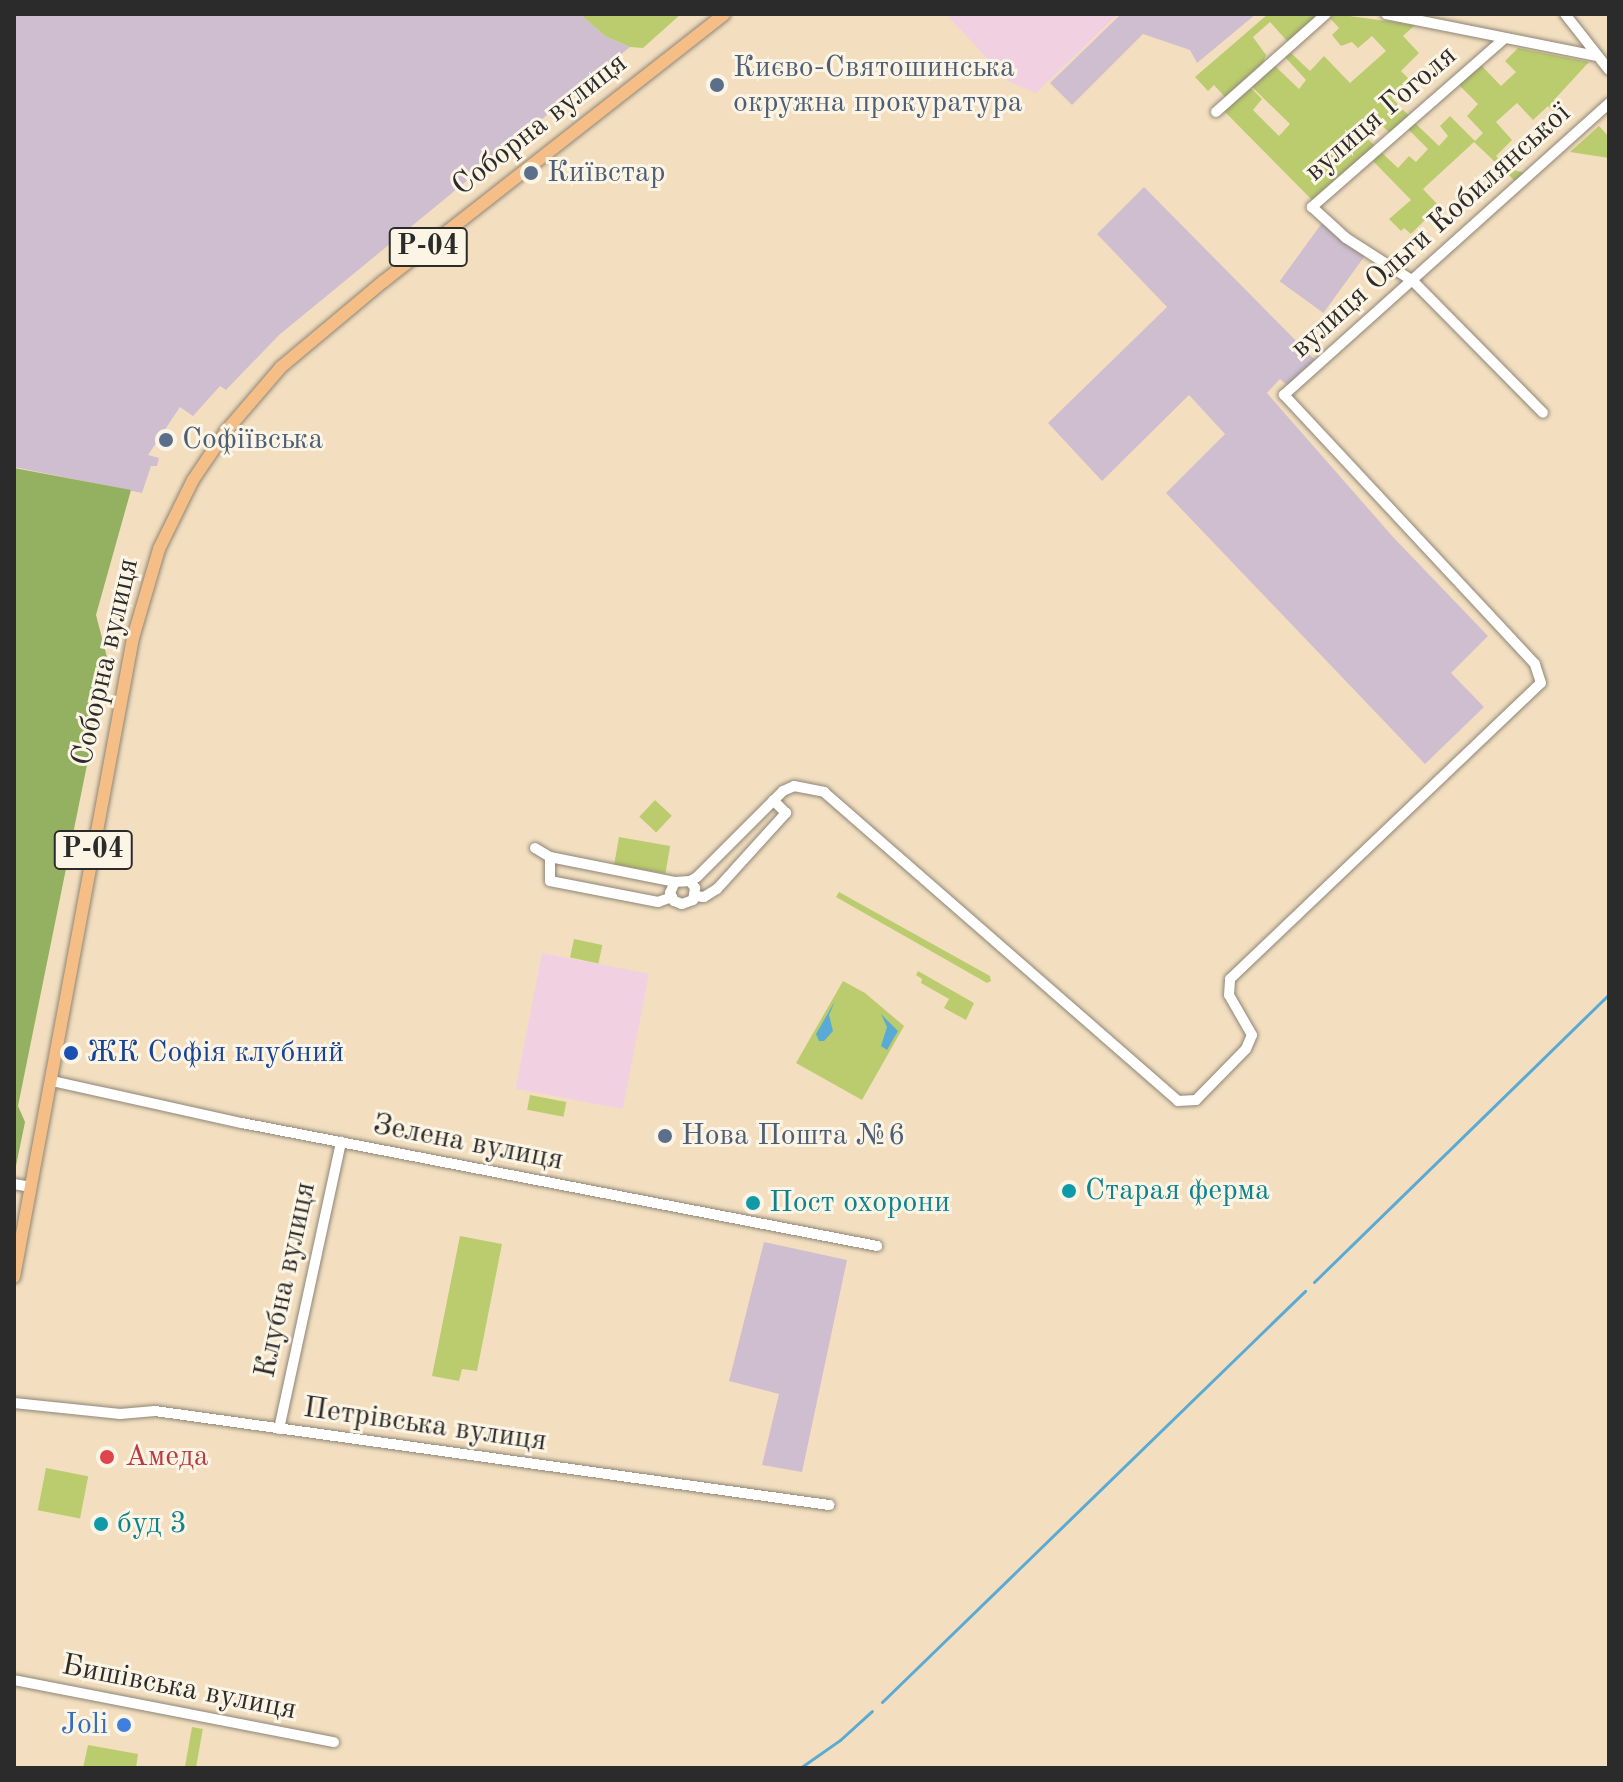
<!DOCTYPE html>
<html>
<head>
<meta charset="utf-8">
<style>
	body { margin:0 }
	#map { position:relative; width:1623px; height:1782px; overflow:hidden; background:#f3dfc0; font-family:"Old Standard TT",serif }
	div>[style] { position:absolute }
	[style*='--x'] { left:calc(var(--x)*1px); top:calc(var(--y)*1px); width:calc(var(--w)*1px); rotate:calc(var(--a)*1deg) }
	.built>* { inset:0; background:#f1d0e2; transform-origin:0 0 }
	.industrial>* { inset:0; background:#cebed0; transform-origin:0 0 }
	.green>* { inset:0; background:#bbcc6e; transform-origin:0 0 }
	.forest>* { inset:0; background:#94b061 }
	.water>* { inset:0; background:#59aad4 }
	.stream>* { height:3px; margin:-1.5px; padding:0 1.5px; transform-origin:1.5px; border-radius:1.5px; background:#59aad4 }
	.roads { filter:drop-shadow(0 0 2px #8f8576) drop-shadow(0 0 2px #8f8576) }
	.minor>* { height:10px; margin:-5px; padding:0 5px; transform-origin:5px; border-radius:5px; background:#fff }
	.major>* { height:12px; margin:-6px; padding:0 6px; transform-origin:6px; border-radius:6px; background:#f6be87 }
	.dots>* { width:22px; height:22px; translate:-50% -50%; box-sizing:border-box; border:4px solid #fcf5e5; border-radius:50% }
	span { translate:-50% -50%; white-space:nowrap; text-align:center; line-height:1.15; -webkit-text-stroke:6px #fcf5e5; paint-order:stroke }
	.shield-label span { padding:2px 6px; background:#fcf5e5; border:2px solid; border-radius:6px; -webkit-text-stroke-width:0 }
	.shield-label { font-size:28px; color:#2b2b2b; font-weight:700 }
	.service-label { font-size:30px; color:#4e5e75 }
	.left { translate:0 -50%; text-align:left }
	.street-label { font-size:30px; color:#2b2b2b }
	.transit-label { font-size:30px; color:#164399 }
	.culture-label { font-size:30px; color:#0d838f }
	.health-label { font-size:30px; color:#be3a42 }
	.shop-label { font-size:30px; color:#366cbe }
	.right { translate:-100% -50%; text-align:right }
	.frame { position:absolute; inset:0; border:16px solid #2b2b2b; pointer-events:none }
</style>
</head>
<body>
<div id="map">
	<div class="built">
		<i style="clip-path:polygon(946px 14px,1114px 14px,1116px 16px,1036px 93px,1008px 81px)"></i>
		<i style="left:542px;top:953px;width:109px;height:138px;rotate:11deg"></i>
	</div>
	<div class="industrial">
		<i style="clip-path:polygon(14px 14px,580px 14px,605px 36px,630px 47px,279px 335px,226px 390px,220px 386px,193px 416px,180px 407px,148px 455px,159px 458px,157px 466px,151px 466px,142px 493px,14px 467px)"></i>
		<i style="clip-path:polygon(1121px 14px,1256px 14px,1197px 63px,1190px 50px,1143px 34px,1072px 105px,1050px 83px)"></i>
		<i style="clip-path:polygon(1144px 187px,1316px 361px,1288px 386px,1280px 379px,1267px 393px,1393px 537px,1488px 636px,1451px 673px,1484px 707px,1425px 764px,1166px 493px,1225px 434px,1189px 395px,1102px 481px,1048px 423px,1167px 307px,1097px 234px)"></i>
		<i style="left:1322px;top:223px;width:54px;height:72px;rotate:36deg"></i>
		<i style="clip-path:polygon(764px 1242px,847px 1260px,802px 1472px,762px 1465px,779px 1394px,729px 1381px)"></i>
	</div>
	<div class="green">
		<i style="clip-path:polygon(580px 14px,681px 14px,643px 48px,630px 47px,605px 36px)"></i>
		<i style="clip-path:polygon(1268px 14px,1319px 14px,1288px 42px,1270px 22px,1253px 37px,1266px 55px,1263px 63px,1225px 97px,1214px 85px,1208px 91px,1195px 77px)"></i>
		<i style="clip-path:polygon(1335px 14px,1415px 25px,1403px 36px,1419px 53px,1401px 71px,1410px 80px,1392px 98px,1409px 116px,1390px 133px,1377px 121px,1363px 134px,1375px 146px,1313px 201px,1224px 111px,1251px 88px,1262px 99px,1253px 110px,1279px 136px,1290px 124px,1252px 87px,1275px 66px,1299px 89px,1306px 80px,1285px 57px,1291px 53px,1310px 71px,1324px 56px,1350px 83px,1386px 51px,1372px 36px,1358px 48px,1352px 42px,1341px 46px,1332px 35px,1339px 28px,1330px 18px)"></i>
		<i style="clip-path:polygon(1518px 48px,1589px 62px,1554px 100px,1568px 116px,1563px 121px,1548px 106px,1533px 120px,1517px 103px,1496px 122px,1512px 140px,1496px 156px,1508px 168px,1524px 173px,1515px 181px,1474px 142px,1423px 189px,1439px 206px,1411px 234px,1404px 228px,1401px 231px,1409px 239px,1350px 180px,1389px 219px,1411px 200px,1372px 160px,1381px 152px,1398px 168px,1409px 156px,1416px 162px,1428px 149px,1407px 128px,1414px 122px,1439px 146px,1448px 136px,1440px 126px,1450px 116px,1475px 141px,1483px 133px,1467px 116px,1478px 104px,1458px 84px,1481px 65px,1501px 86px,1516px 72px,1505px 61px)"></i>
		<i style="clip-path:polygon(1599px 126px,1609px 137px,1609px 158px,1570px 152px)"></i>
		<i style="left:655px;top:800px;width:23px;height:23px;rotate:43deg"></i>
		<i style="left:619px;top:837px;width:52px;height:28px;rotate:10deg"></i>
		<i style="clip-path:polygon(839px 892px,990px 976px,991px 981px,987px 983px,836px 897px)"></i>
		<i style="left:574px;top:939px;width:29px;height:19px;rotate:12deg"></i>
		<i style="clip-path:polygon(918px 971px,974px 1003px,966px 1020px,944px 1008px,949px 999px,921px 983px,922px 979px,916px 975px)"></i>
		<i style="clip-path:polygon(843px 981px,865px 993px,904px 1026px,862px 1100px,796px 1063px)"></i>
		<i style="left:530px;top:1095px;width:37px;height:15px;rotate:11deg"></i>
		<i style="clip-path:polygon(460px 1236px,502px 1244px,477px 1371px,462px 1369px,459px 1381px,432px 1376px)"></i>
		<i style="left:46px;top:1468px;width:43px;height:43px;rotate:11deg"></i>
		<i style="left:192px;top:1727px;width:11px;height:42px;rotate:10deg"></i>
		<i style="clip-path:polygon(88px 1745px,138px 1754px,136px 1768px,83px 1768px)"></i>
	</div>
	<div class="forest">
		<i style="clip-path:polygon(14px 468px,131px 490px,96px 615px,108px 661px,18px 1106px,25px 1122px,16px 1166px)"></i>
	</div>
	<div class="water">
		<i style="clip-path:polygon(835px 1001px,829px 1015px,833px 1031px,824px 1041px,819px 1041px,816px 1034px)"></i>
		<i style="clip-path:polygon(881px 1014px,898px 1031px,887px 1050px,881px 1046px,887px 1027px)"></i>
	</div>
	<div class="stream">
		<i style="--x:1314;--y:1282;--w:412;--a:-44.3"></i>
		<i style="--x:882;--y:1702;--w:590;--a:-44.18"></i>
		<i style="--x:800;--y:1768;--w:49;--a:-35"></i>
		<i style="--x:840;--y:1740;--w:43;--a:-42.2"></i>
	</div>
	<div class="roads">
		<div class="minor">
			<i style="--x:1386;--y:14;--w:214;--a:11.3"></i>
			<i style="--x:1565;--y:14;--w:71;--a:51.8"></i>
			<i style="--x:1505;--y:38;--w:257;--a:138.8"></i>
			<i style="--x:1312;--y:207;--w:46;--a:42.4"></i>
			<i style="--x:1346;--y:238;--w:80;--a:32.7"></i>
			<i style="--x:1413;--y:281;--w:185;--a:45.4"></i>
			<i style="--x:1216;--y:112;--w:147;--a:-41.7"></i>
			<i style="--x:535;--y:848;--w:17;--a:31"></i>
			<i style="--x:550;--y:857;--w:127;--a:11.3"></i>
			<i style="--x:550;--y:857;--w:24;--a:90"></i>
			<i style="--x:550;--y:881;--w:110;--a:11"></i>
			<i style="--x:658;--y:902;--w:15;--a:-20"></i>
			<i style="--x:690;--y:881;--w:9;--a:54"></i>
			<i style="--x:695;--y:888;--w:12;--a:99"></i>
			<i style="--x:693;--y:900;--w:12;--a:160"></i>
			<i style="--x:682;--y:904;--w:9;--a:-159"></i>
			<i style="--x:674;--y:901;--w:9;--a:-117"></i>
			<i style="--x:670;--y:893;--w:12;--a:-66"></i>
			<i style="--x:675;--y:882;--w:15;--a:-4"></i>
			<i style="--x:690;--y:881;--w:8;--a:-30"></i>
			<i style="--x:697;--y:877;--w:122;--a:-45"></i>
			<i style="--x:783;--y:791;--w:12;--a:-24"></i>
			<i style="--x:794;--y:786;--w:31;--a:11"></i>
			<i style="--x:824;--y:792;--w:470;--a:41.1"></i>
			<i style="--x:1178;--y:1101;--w:18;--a:-3"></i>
			<i style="--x:1196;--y:1100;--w:71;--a:-45.6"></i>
			<i style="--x:1246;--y:1049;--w:15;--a:-67"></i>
			<i style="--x:1252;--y:1035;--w:46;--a:-119.9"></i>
			<i style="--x:1229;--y:995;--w:16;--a:-86"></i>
			<i style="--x:1230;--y:979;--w:429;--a:-43.6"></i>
			<i style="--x:1541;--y:683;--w:20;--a:-108"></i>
			<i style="--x:1535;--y:664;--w:368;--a:-133"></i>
			<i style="--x:1284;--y:395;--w:437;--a:-41.9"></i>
			<i style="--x:695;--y:896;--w:9;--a:6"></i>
			<i style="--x:704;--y:897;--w:15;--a:-32"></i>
			<i style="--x:717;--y:889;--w:103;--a:-47.8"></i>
			<i style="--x:786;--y:813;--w:18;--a:-135"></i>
			<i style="--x:52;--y:1081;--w:195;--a:12.5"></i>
			<i style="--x:242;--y:1123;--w:647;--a:10.96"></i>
			<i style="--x:14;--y:1184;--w:17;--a:10"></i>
			<i style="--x:14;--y:1403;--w:107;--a:5.9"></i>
			<i style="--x:120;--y:1414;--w:35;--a:-5"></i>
			<i style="--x:155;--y:1411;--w:681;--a:7.94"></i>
			<i style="--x:279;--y:1429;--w:294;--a:-77.8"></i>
			<i style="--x:14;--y:1680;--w:326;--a:11"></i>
		</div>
		<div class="major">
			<i style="--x:14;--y:1277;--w:650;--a:-79.45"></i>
			<i style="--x:133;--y:638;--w:93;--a:-73.7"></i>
			<i style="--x:159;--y:549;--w:77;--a:-63.8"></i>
			<i style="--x:193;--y:480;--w:59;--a:-56"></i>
			<i style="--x:226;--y:431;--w:84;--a:-49.3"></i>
			<i style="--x:281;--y:367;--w:134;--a:-39.9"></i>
			<i style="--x:384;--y:281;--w:432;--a:-38.1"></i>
		</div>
	</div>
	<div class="dots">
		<i style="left:717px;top:85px;background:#5c6f8a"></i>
		<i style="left:531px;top:173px;background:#5c6f8a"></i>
		<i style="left:166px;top:440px;background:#5c6f8a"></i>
		<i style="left:71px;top:1053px;background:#1a4fb4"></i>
		<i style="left:665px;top:1136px;background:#5c6f8a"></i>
		<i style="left:1069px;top:1191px;background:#0f9aa8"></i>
		<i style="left:753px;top:1203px;background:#0f9aa8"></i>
		<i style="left:107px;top:1457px;background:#e0444e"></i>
		<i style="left:101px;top:1524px;background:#0f9aa8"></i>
		<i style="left:124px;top:1725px;background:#3f7fe0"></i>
	</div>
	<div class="shield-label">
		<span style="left:428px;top:247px">Р-04</span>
		<span style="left:93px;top:850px">Р-04</span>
	</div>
	<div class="service-label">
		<span class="left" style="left:733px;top:85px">Києво-Святошинська<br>окружна прокуратура</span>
		<span class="left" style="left:547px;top:173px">Київстар</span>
		<span class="left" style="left:182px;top:440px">Софіївська</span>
		<span class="left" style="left:681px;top:1136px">Нова Пошта №6</span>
	</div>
	<div class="street-label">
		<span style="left:1381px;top:114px;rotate:-41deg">вулиця Гоголя</span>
		<span style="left:540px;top:125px;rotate:-38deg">Соборна вулиця</span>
		<span style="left:1431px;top:231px;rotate:-42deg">вулиця Ольги Кобилянської</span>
		<span style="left:106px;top:662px;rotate:-77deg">Соборна вулиця</span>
		<span style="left:468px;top:1143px;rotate:11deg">Зелена вулиця</span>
		<span style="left:286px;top:1280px;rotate:-78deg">Клубна вулиця</span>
		<span style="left:425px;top:1425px;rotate:8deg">Петрівська вулиця</span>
		<span style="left:179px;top:1688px;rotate:11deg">Бишівська вулиця</span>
	</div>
	<div class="transit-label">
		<span class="left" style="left:87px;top:1053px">ЖК Софія клубний</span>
	</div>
	<div class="culture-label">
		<span class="left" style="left:1085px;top:1191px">Старая ферма</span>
		<span class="left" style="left:769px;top:1203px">Пост охорони</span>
		<span class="left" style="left:117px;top:1524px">буд 3</span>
	</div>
	<div class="health-label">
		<span class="left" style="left:125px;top:1457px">Амеда</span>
	</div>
	<div class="shop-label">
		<span class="right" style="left:108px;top:1725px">Joli</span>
	</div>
	<div class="frame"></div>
</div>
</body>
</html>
